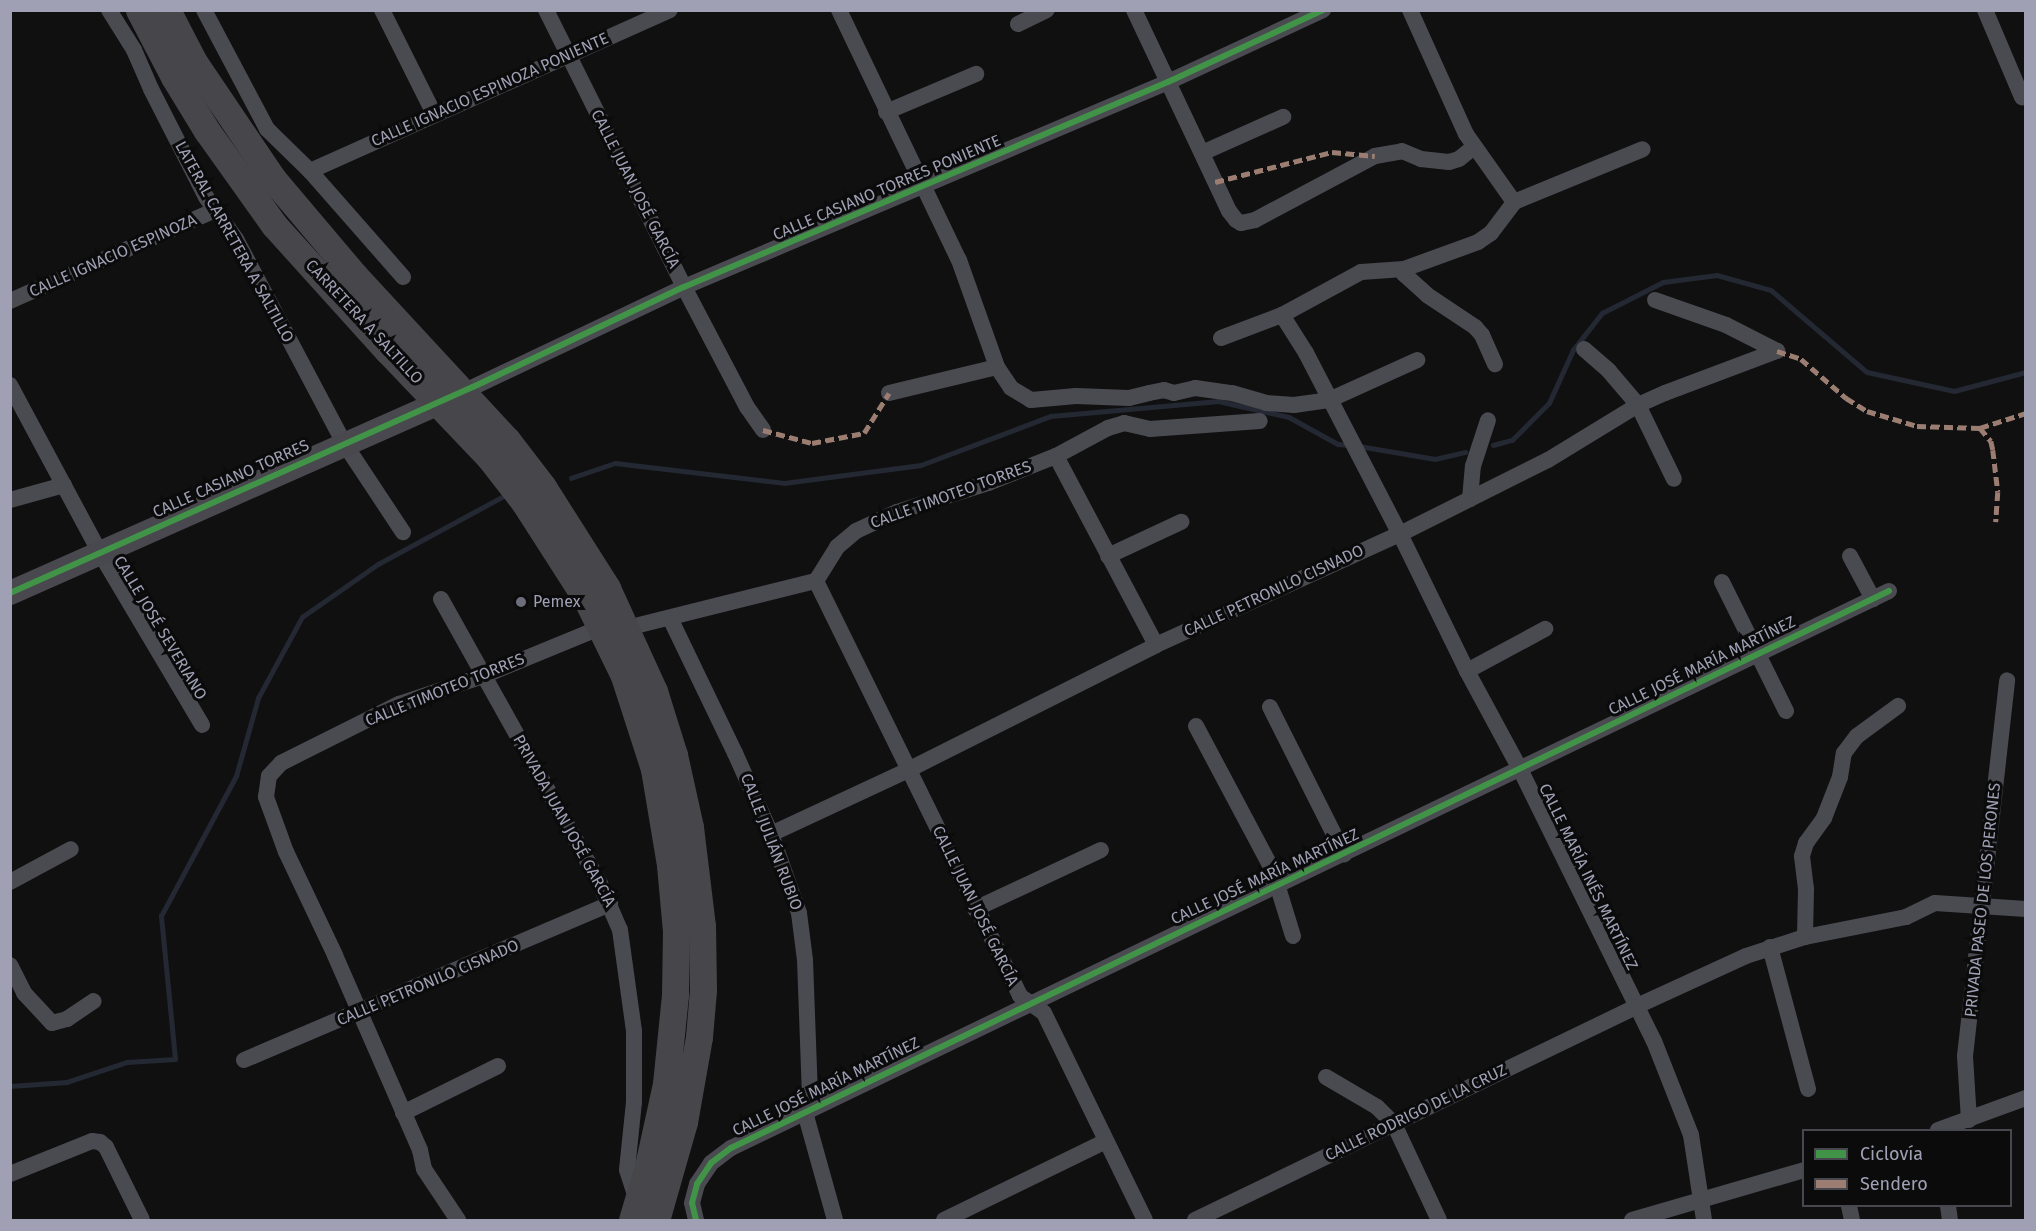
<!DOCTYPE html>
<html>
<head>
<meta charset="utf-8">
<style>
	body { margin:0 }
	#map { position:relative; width:2036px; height:1231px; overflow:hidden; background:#101011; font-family:"Fira Sans",sans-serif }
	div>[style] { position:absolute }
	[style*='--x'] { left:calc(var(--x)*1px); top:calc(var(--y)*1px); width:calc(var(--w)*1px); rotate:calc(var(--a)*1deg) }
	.stream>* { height:4.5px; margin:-2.25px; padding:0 2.25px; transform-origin:2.25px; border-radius:2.25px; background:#232833 }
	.street>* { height:16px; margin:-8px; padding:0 8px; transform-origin:8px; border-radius:8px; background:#4a4a51 }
	.secondary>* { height:24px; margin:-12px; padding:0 12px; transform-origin:12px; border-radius:12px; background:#48484e }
	.primary>* { height:27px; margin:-13.5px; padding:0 13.5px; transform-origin:13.5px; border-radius:13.5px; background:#47474b }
	.quiet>* { height:4.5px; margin-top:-2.25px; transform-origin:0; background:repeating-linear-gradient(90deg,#9b7d72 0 9px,transparent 0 13.5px) }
	.cycleway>* { height:6px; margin:-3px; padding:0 3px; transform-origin:3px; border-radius:3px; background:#419447 }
	.dots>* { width:16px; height:16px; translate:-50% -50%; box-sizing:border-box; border:3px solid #0b0b0c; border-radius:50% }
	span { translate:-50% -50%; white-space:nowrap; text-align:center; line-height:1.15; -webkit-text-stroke:6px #0b0b0c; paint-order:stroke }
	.street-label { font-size:16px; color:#9fa0b4 }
	.poi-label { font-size:16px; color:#9fa0b4 }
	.left { translate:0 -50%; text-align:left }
	.frame { position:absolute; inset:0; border:12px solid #9fa0b4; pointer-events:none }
	.legend { position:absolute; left:1802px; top:1129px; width:210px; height:78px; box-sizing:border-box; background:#0b0b0c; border:2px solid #46474f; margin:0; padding:8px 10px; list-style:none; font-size:18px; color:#9fa0b4 }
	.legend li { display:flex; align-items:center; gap:12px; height:30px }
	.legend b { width:30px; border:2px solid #46474f }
</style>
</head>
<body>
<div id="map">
	<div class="stream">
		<i style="--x:1493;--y:445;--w:20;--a:-15"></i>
		<i style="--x:1512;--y:440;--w:52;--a:-45"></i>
		<i style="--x:1549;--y:403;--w:58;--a:-65.6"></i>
		<i style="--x:1573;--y:350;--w:47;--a:-51.9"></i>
		<i style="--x:1602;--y:313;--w:68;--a:-26.9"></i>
		<i style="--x:1663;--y:282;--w:54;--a:-7.4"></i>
		<i style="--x:1717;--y:275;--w:56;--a:15.5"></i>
		<i style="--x:1771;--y:290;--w:126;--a:40.5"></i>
		<i style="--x:1867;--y:372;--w:89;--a:12.3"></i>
		<i style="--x:1954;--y:391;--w:74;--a:-14.8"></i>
		<i style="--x:1359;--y:446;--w:77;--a:9.7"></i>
		<i style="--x:1435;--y:459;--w:31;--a:-13"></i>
		<i style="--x:571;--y:478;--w:46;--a:-18.8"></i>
		<i style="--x:615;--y:463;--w:170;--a:6.7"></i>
		<i style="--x:784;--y:483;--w:138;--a:-7.5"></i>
		<i style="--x:921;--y:465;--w:139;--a:-20.7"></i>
		<i style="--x:1051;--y:416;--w:168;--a:-5.1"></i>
		<i style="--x:1218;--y:401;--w:73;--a:12.7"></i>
		<i style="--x:1289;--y:417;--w:56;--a:28.9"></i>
		<i style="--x:1338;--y:444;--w:10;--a:6"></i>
		<i style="--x:10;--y:1086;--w:57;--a:-4"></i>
		<i style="--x:67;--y:1082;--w:63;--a:-18.4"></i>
		<i style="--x:127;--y:1062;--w:48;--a:-3.6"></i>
		<i style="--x:175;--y:1059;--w:144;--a:-95.6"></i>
		<i style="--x:161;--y:916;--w:159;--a:-61.8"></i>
		<i style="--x:236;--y:776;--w:81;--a:-74.2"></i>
		<i style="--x:258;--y:698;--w:92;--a:-61.5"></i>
		<i style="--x:302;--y:617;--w:93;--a:-34.9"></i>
		<i style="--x:378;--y:564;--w:141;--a:-28.4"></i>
	</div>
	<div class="street">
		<i style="--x:109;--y:10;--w:47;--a:58"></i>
		<i style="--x:134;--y:50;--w:43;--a:66.4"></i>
		<i style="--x:151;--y:89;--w:121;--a:63"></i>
		<i style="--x:206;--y:197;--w:52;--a:54.5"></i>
		<i style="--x:236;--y:239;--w:231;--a:62.1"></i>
		<i style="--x:344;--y:443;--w:107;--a:56.5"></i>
		<i style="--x:204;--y:10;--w:135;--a:62.1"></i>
		<i style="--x:267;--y:129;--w:60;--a:44.3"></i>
		<i style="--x:310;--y:171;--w:141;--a:48.7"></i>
		<i style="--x:382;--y:10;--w:116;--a:63.4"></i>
		<i style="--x:546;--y:10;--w:309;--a:63.5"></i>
		<i style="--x:684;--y:287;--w:136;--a:62.3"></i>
		<i style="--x:747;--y:407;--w:28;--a:55"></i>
		<i style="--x:839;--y:10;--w:277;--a:64.4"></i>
		<i style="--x:959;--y:260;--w:114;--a:70.4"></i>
		<i style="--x:1134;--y:10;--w:222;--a:64.7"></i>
		<i style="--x:1229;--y:211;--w:11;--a:52"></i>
		<i style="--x:1236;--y:220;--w:6;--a:31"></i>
		<i style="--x:1241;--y:223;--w:14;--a:-12"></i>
		<i style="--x:1255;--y:220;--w:136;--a:-28.1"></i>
		<i style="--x:1375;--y:156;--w:27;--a:-10"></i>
		<i style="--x:1402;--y:151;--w:21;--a:23"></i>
		<i style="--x:1421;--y:159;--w:28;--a:6"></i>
		<i style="--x:1449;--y:162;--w:10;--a:-17"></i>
		<i style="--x:1459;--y:159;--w:19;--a:-39"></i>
		<i style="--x:1410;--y:10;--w:136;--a:65.7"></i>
		<i style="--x:1466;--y:134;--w:83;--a:54.8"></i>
		<i style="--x:1985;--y:10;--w:95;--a:67"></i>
		<i style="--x:1018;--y:24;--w:32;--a:-26"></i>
		<i style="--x:886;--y:112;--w:98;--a:-22.9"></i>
		<i style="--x:1202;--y:153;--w:89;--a:-24"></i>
		<i style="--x:310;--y:171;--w:394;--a:-24.1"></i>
		<i style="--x:1404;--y:269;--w:5;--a:90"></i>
		<i style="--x:1404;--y:274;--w:31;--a:42"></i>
		<i style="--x:1427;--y:295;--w:58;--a:33.7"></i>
		<i style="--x:1475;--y:327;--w:11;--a:49"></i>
		<i style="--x:1482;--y:335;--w:32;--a:66"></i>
		<i style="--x:1655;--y:300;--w:75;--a:19.4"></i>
		<i style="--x:1726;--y:325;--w:57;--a:27"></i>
		<i style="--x:10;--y:301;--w:224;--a:-23.9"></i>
		<i style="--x:1282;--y:315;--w:45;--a:57.7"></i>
		<i style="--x:1306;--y:353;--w:204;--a:62.6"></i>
		<i style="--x:1400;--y:534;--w:153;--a:63.9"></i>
		<i style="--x:1467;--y:671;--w:111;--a:61.6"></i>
		<i style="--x:1520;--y:769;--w:303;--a:63.8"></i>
		<i style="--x:1654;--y:1041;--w:101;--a:68.5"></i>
		<i style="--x:1691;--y:1135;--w:86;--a:81.3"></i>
		<i style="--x:1221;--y:338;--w:65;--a:-20.7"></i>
		<i style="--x:1282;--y:315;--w:90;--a:-28.6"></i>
		<i style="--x:1361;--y:272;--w:43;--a:-4"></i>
		<i style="--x:1404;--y:269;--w:79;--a:-20"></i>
		<i style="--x:1478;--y:242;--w:16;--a:-35"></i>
		<i style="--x:1491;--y:233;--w:39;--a:-53"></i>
		<i style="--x:1514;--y:202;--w:139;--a:-22.3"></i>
		<i style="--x:1584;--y:349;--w:33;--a:41"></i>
		<i style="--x:1609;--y:371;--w:45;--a:49.5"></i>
		<i style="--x:1638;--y:405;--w:82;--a:64.1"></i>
		<i style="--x:10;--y:385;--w:191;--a:61.8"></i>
		<i style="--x:100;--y:553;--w:200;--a:59.3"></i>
		<i style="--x:463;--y:392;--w:245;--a:-25.4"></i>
		<i style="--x:684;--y:287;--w:526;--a:-22.96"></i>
		<i style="--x:1168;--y:82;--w:171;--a:-24.9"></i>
		<i style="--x:889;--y:393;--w:111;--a:-13.5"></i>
		<i style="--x:997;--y:367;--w:25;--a:56"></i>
		<i style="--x:1011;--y:388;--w:23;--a:31"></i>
		<i style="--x:1031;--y:400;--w:45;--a:-5.1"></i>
		<i style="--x:1076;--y:396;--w:53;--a:2.2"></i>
		<i style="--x:1129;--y:398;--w:21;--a:-14"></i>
		<i style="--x:1149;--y:393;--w:15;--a:-11"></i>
		<i style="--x:1164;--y:390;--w:10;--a:17"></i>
		<i style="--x:1174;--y:393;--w:22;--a:-13"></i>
		<i style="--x:1195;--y:388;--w:37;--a:8"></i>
		<i style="--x:1232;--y:393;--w:35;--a:16"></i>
		<i style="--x:1266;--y:403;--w:28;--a:4"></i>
		<i style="--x:1294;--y:405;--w:35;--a:-8"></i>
		<i style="--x:1329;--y:400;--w:97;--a:-24.4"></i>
		<i style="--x:1056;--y:456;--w:214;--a:62.1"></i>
		<i style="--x:1470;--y:499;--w:33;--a:-85"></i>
		<i style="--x:1473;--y:466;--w:48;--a:-71.9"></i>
		<i style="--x:10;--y:500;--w:56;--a:-15.5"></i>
		<i style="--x:1108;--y:556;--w:81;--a:-25"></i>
		<i style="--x:1850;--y:556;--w:49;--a:61.9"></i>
		<i style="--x:816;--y:581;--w:462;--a:63.8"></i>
		<i style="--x:1020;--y:996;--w:29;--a:35"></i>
		<i style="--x:1044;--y:1013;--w:230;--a:64"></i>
		<i style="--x:1722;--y:582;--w:144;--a:63.6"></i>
		<i style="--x:441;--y:599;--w:326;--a:60.8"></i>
		<i style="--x:600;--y:884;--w:50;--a:66.5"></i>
		<i style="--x:620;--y:930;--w:102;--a:82.1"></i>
		<i style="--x:634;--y:1031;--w:71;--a:90"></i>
		<i style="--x:634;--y:1102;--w:68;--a:95.9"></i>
		<i style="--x:627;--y:1170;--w:33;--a:72"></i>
		<i style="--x:670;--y:618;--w:150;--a:64.3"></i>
		<i style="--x:735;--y:753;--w:89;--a:66"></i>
		<i style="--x:771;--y:834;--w:84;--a:70.5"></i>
		<i style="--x:799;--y:913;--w:47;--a:82.7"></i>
		<i style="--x:805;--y:960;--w:134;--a:87.9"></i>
		<i style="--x:810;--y:1094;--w:22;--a:100"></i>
		<i style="--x:806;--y:1116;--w:108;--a:74.4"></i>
		<i style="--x:627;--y:628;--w:195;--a:-14"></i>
		<i style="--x:816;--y:581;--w:40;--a:-58"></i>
		<i style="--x:837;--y:547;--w:25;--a:-40"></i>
		<i style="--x:856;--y:531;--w:45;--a:-24.9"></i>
		<i style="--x:897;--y:512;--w:96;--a:-17.7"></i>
		<i style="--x:988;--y:483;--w:73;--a:-21.7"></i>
		<i style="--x:1056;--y:456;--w:59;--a:-28.3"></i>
		<i style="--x:1108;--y:428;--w:17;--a:-17"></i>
		<i style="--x:1124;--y:423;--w:27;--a:13"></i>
		<i style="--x:1150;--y:429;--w:110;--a:-4.2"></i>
		<i style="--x:1467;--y:671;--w:89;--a:-28.3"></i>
		<i style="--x:1270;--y:707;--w:165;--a:63.3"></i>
		<i style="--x:1196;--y:726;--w:164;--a:62"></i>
		<i style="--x:1273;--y:871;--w:68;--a:72.9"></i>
		<i style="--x:771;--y:834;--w:151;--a:-25"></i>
		<i style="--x:908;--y:770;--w:278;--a:-26.7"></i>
		<i style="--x:1156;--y:645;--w:268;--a:-24.5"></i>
		<i style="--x:1400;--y:534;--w:165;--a:-26.6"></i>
		<i style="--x:1548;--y:460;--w:105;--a:-31.4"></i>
		<i style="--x:1638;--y:405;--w:30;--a:-24"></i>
		<i style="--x:1665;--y:393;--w:120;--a:-20.6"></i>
		<i style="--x:10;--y:882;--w:69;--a:-28.4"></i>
		<i style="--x:975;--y:909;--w:139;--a:-25.1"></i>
		<i style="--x:1805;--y:937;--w:48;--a:-88.8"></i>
		<i style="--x:1806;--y:889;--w:33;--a:-97"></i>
		<i style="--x:1802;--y:856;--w:14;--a:-73"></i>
		<i style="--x:1806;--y:843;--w:31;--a:-54"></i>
		<i style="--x:1824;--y:818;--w:44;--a:-68.7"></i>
		<i style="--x:1840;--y:777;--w:24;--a:-81"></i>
		<i style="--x:1844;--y:753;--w:21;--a:-53"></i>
		<i style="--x:1857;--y:736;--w:51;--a:-36.2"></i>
		<i style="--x:1770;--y:947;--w:147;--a:75"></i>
		<i style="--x:10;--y:965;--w:31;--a:63"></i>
		<i style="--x:24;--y:993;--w:41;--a:47"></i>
		<i style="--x:52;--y:1023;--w:16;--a:-15"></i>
		<i style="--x:67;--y:1019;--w:32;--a:-34"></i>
		<i style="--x:244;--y:1060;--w:398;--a:-23.1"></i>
		<i style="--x:1326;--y:1077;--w:59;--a:30.5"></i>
		<i style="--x:1377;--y:1107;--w:24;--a:45"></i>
		<i style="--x:1394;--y:1124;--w:106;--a:64.9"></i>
		<i style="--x:403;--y:1113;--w:106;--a:-26.3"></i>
		<i style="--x:1969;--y:1120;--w:64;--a:-93.6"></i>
		<i style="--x:1965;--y:1056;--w:378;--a:-83.6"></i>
		<i style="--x:1938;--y:1130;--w:94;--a:-20"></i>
		<i style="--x:10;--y:1174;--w:88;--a:-21.9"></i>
		<i style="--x:92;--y:1141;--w:8;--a:7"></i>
		<i style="--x:100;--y:1142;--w:8;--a:40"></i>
		<i style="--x:106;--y:1147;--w:81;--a:63.7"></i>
		<i style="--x:1849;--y:1206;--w:14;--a:78"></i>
		<i style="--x:1948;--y:1206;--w:14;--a:82"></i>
		<i style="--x:458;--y:1220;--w:61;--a:-123.7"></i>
		<i style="--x:424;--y:1169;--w:19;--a:-102"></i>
		<i style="--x:420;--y:1150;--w:213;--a:-113.6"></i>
		<i style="--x:335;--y:955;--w:114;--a:-115.4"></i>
		<i style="--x:286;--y:852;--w:59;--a:-110"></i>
		<i style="--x:266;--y:797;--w:21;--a:-82"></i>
		<i style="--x:269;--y:776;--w:18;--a:-47"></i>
		<i style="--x:281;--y:763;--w:132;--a:-26.6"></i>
		<i style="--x:399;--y:704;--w:89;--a:-18.4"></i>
		<i style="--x:483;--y:676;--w:129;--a:-22.4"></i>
		<i style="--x:696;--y:1220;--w:17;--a:-103"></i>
		<i style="--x:692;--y:1203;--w:20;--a:-75"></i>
		<i style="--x:697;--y:1184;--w:25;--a:-56"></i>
		<i style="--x:711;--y:1163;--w:25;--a:-37"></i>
		<i style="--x:731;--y:1148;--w:1285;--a:-25.69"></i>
		<i style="--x:944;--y:1220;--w:180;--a:-26"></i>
		<i style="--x:1195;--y:1220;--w:491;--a:-25.8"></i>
		<i style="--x:1637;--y:1006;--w:120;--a:-24.6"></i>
		<i style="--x:1746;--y:956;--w:62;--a:-17.9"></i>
		<i style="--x:1805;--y:937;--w:103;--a:-11.2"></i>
		<i style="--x:1906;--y:917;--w:32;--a:-26"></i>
		<i style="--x:1935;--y:903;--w:91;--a:3.8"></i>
		<i style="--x:1632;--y:1220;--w:179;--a:-16.2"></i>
	</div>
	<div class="secondary">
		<i style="--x:10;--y:593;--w:484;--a:-23.9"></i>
	</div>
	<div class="primary">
		<i style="--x:139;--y:10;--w:76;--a:62.4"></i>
		<i style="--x:174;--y:77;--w:63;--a:58.6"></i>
		<i style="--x:207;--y:131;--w:115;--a:54.5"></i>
		<i style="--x:274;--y:225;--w:170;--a:47.9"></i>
		<i style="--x:388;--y:351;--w:146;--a:46.4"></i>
		<i style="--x:489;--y:457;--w:57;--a:52.1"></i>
		<i style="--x:524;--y:502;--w:117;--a:57.3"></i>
		<i style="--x:587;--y:600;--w:85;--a:64"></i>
		<i style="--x:624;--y:676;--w:98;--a:72.1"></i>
		<i style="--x:654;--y:769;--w:97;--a:80.5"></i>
		<i style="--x:670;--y:865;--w:66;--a:84.8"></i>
		<i style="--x:676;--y:931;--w:64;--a:90.9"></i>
		<i style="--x:675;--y:995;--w:89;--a:95.8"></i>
		<i style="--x:666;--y:1084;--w:84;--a:102.4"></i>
		<i style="--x:648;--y:1166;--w:56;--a:106.5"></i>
		<i style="--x:167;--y:10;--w:59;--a:62.6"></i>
		<i style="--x:194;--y:62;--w:141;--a:56"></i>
		<i style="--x:273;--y:179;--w:127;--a:49.8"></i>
		<i style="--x:355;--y:276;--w:224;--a:47.2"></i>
		<i style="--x:507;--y:440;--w:59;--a:52.5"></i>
		<i style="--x:543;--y:487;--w:120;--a:57.6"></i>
		<i style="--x:607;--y:588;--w:113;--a:65.5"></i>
		<i style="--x:654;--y:691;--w:67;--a:72.6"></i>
		<i style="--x:674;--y:755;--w:74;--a:77.5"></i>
		<i style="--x:690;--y:827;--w:100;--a:83.1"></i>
		<i style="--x:702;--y:926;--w:64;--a:89.1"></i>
		<i style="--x:703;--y:990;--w:47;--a:94.9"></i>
		<i style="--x:699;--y:1037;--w:86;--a:100"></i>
		<i style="--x:684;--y:1122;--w:102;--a:105.9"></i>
	</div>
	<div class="quiet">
		<i style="--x:1215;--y:182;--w:121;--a:-14.4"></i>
		<i style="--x:1332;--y:152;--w:43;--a:5.3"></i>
		<i style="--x:1777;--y:351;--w:25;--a:18"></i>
		<i style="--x:1801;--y:359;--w:60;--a:40.9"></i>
		<i style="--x:1846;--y:398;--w:25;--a:32"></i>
		<i style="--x:1867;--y:411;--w:52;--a:16.7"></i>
		<i style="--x:1917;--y:426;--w:63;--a:1.8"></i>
		<i style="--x:1980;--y:428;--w:48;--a:-18.1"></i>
		<i style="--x:1980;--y:428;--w:17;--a:50"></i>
		<i style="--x:1991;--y:441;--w:9;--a:77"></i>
		<i style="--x:1993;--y:450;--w:42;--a:83.2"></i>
		<i style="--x:1998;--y:492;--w:30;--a:94"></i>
		<i style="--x:763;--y:430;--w:51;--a:14.9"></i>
		<i style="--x:812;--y:443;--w:53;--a:-10.9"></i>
		<i style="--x:864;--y:433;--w:47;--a:-58"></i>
	</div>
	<div class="cycleway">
		<i style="--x:10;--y:593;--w:507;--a:-23.99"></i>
		<i style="--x:473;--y:387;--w:233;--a:-25.4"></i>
		<i style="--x:684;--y:287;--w:526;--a:-22.96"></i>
		<i style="--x:1168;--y:82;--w:171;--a:-24.9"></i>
		<i style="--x:696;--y:1220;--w:17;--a:-103"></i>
		<i style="--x:692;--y:1203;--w:20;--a:-75"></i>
		<i style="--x:697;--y:1184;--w:25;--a:-56"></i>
		<i style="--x:711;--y:1163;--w:25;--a:-37"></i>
		<i style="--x:731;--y:1148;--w:1285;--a:-25.69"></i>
	</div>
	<div class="dots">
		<i style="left:521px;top:602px;background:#6d6e7b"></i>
	</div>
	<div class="street-label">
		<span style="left:490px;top:90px;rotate:-24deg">CALLE IGNACIO ESPINOZA PONIENTE</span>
		<span style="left:887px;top:188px;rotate:-23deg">CALLE CASIANO TORRES PONIENTE</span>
		<span style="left:635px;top:189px;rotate:63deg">CALLE JUAN JOSÉ GARCÍA</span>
		<span style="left:234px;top:242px;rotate:61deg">LATERAL CARRETERA A SALTILLO</span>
		<span style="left:113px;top:256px;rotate:-24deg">CALLE IGNACIO ESPINOZA</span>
		<span style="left:364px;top:322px;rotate:47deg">CARRETERA A SALTILLO</span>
		<span style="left:231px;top:479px;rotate:-24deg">CALLE CASIANO TORRES</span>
		<span style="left:951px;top:495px;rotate:-20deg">CALLE TIMOTEO TORRES</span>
		<span style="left:1274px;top:591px;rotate:-25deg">CALLE PETRONILO CISNADO</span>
		<span style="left:160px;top:628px;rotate:59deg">CALLE JOSÉ SEVERIANO</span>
		<span style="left:1702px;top:666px;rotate:-26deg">CALLE JOSÉ MARÍA MARTÍNEZ</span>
		<span style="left:445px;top:690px;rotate:-22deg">CALLE TIMOTEO TORRES</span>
		<span style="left:564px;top:821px;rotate:61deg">PRIVADA JUAN JOSÉ GARCÍA</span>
		<span style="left:771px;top:842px;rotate:69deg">CALLE JULIÁN RUBIO</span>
		<span style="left:1265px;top:877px;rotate:-25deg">CALLE JOSÉ MARÍA MARTÍNEZ</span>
		<span style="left:1588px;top:877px;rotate:64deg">CALLE MARÍA INÉS MARTÍNEZ</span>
		<span style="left:1983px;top:900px;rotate:-84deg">PRIVADA PASEO DE LOS PERONES</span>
		<span style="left:975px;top:906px;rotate:64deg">CALLE JUAN JOSÉ GARCÍA</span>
		<span style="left:428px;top:983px;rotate:-23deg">CALLE PETRONILO CISNADO</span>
		<span style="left:826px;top:1087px;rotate:-26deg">CALLE JOSÉ MARÍA MARTÍNEZ</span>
		<span style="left:1416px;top:1113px;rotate:-26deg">CALLE RODRIGO DE LA CRUZ</span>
	</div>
	<div class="poi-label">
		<span class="left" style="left:533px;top:602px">Pemex</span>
	</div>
	<div class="frame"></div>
	<ul class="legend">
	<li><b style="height:8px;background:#419447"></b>Ciclovía</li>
	<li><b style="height:8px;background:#9b7d72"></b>Sendero</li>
	</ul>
</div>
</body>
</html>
